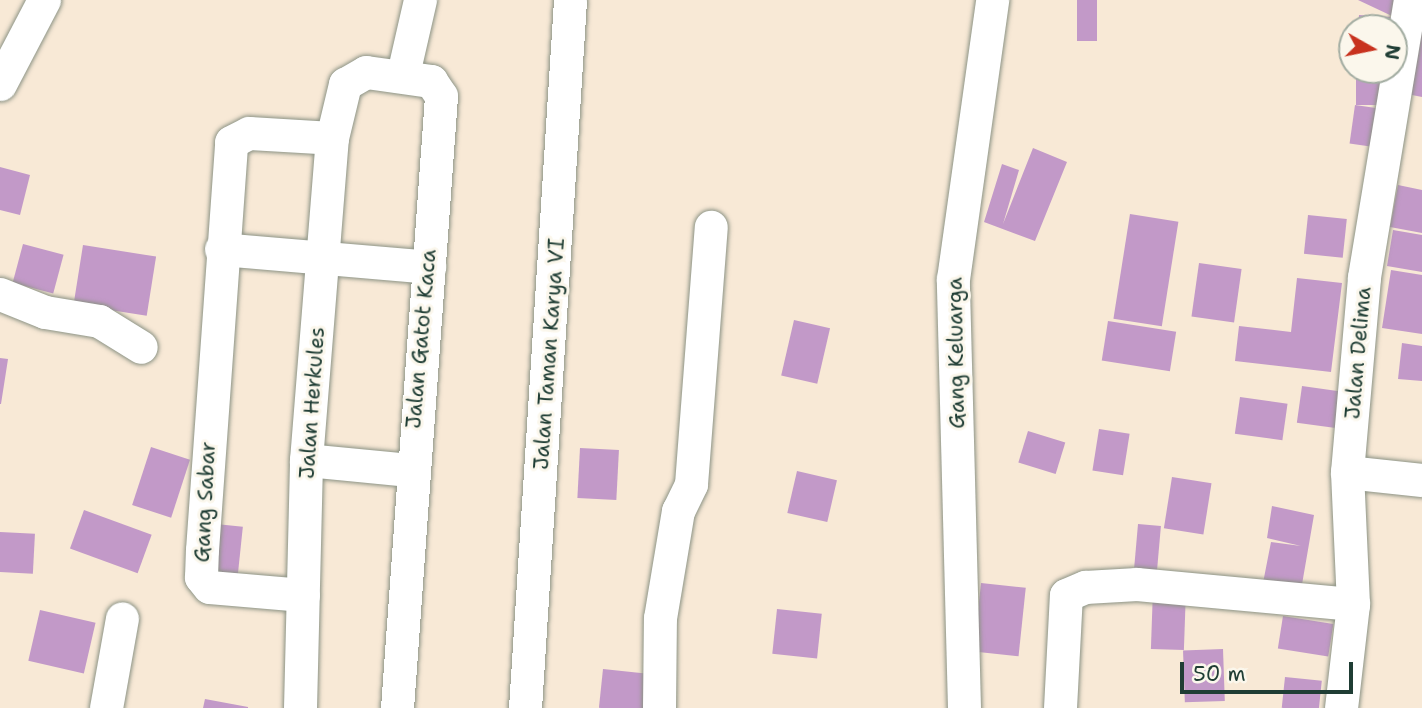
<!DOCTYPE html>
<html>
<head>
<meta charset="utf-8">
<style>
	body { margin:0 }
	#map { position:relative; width:1422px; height:708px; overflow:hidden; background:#f8e9d6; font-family:"Shantell Sans",sans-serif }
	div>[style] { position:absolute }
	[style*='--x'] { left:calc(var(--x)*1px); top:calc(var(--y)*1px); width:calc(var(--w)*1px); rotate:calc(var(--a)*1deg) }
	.building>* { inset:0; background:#c299c8; transform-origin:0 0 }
	.roads { filter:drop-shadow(0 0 2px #8c9385) drop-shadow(0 0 2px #8c9385) }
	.minor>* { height:33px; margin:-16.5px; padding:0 16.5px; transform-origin:16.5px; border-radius:16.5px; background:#fff }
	span { translate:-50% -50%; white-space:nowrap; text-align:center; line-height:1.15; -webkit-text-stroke:6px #fbf7ec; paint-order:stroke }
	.street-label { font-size:21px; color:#1f3d34 }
	.north { position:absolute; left:1338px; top:14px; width:70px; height:70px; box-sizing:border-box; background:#fbf7ec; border:2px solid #a3ada2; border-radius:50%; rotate:99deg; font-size:19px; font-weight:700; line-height:28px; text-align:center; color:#1f3d34 }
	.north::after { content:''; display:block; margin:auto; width:24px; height:32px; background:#c8321e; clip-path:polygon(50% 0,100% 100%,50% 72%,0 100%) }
	.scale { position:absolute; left:1180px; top:662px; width:173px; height:32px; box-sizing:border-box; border:4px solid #1f3d34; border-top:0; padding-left:9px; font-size:21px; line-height:24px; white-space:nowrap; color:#1f3d34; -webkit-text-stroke:5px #fbf7ec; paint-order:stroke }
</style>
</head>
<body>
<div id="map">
	<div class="building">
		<i style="left:1077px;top:0;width:20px;height:41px"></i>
		<i style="clip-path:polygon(1358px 0,1397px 0,1392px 16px)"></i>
		<i style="clip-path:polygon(1359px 15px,1392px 17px,1392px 28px,1358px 28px)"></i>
		<i style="clip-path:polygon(1422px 18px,1422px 97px,1407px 94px)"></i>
		<i style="left:1356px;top:70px;width:34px;height:35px"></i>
		<i style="left:1355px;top:105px;width:28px;height:39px;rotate:8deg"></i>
		<i style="clip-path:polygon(1033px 148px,1067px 162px,1035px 241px,984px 222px,1002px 164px,1019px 170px,1003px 224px)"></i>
		<i style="clip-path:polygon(0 167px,30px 175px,20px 215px,0 210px)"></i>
		<i style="clip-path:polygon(1398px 185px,1422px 190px,1422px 233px,1390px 227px)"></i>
		<i style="left:1130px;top:214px;width:49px;height:106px;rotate:9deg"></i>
		<i style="left:1308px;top:215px;width:39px;height:39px;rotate:6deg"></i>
		<i style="clip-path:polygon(1393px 230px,1422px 235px,1422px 272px,1387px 266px)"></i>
		<i style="left:23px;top:244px;width:42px;height:40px;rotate:15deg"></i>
		<i style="left:83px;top:245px;width:74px;height:60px;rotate:9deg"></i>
		<i style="left:1199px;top:263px;width:43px;height:54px;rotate:8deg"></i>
		<i style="clip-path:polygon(1391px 270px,1422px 275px,1422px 334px,1382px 328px)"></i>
		<i style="clip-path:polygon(1297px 278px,1342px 283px,1331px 372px,1235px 361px,1239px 326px,1291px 332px)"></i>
		<i style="left:794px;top:320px;width:37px;height:57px;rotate:13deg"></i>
		<i style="left:1108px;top:321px;width:69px;height:40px;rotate:9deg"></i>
		<i style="clip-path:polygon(1402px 343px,1422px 346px,1422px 381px,1398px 379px)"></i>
		<i style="clip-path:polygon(0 358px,8px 359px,1px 404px,0 404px)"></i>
		<i style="left:1302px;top:386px;width:41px;height:37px;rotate:8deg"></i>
		<i style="left:1240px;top:397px;width:48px;height:37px;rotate:8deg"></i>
		<i style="left:1099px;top:429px;width:31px;height:42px;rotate:9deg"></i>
		<i style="left:1028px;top:431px;width:39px;height:33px;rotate:17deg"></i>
		<i style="left:151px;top:447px;width:41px;height:61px;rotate:18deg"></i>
		<i style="left:580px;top:448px;width:39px;height:50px;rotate:3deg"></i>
		<i style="left:797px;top:471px;width:41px;height:43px;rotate:13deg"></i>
		<i style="left:1172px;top:477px;width:40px;height:52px;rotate:9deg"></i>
		<i style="clip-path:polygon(1272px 506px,1314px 515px,1300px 596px,1262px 588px,1271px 542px,1301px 546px,1267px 538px)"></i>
		<i style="left:84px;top:510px;width:72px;height:41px;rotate:20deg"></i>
		<i style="left:216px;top:524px;width:27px;height:58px;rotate:6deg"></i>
		<i style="left:1138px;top:524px;width:23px;height:48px;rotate:5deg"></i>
		<i style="left:0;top:532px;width:35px;height:40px;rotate:3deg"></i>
		<i style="left:981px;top:583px;width:45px;height:69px;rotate:6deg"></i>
		<i style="left:1153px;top:589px;width:33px;height:60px;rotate:2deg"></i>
		<i style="left:777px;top:609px;width:45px;height:45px;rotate:6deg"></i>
		<i style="left:40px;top:610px;width:57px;height:52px;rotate:13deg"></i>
		<i style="left:1283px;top:616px;width:51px;height:33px;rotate:9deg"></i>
		<i style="left:1223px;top:649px;width:52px;height:40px;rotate:88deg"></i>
		<i style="left:603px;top:669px;width:45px;height:39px;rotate:6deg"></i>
		<i style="left:1285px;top:677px;width:37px;height:31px;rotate:6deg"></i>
		<i style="clip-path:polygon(205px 699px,248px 707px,248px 708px,203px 708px)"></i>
	</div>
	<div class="roads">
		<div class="minor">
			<i style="--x:403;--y:74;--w:76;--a:-77.1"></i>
			<i style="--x:0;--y:84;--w:95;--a:-62.4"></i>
			<i style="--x:221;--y:249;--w:209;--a:4.9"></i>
			<i style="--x:0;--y:294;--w:48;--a:21.8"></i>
			<i style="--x:45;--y:312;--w:55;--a:9.5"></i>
			<i style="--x:99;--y:321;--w:49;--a:31.8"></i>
			<i style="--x:306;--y:460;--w:103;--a:5.5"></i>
			<i style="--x:1347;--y:472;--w:75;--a:6.1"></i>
			<i style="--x:303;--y:595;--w:94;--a:-175.1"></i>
			<i style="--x:209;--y:587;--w:13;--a:-129"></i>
			<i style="--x:201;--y:577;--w:27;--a:-88"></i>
			<i style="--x:202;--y:550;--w:409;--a:-85.9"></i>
			<i style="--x:231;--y:142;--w:20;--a:-27"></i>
			<i style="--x:249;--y:133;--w:83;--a:3.4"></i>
			<i style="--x:106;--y:708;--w:91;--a:-79.9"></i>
			<i style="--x:300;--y:708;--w:248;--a:-88.6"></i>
			<i style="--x:306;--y:460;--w:323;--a:-85.4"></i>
			<i style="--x:332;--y:138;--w:56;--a:-76.5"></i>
			<i style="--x:345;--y:84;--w:24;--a:-30"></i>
			<i style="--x:366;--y:72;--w:66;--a:7.9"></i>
			<i style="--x:431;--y:81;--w:18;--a:56"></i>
			<i style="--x:441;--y:96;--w:614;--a:94.11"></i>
			<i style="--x:525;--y:708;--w:709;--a:-86.36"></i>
			<i style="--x:659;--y:708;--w:90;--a:-89.4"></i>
			<i style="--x:660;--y:618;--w:109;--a:-80.5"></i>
			<i style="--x:678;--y:511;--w:30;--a:-64"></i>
			<i style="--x:691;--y:484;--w:258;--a:-85.6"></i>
			<i style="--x:964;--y:708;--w:429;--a:-91.5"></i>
			<i style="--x:953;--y:279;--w:282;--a:-82"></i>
			<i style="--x:1060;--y:708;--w:113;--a:-87"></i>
			<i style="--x:1066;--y:595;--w:21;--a:-23"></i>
			<i style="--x:1085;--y:587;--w:52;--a:-3.3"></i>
			<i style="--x:1137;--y:584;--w:217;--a:5.3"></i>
			<i style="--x:1341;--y:708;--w:105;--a:-83.4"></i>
			<i style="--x:1353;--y:604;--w:132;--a:-92.6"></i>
			<i style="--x:1347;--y:472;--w:196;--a:-85"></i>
			<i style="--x:1364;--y:277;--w:281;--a:-80.6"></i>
		</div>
	</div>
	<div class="street-label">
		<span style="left:421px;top:339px;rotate:-85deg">Jalan Gatot Kaca</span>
		<span style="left:956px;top:353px;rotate:-91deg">Gang Keluarga</span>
		<span style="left:1358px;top:353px;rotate:-85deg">Jalan Delima</span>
		<span style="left:549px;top:354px;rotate:-86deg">Jalan Taman Karya VI</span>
		<span style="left:312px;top:403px;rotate:-86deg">Jalan Herkules</span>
		<span style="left:205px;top:502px;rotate:-87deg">Gang Sabar</span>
	</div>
	<div class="north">N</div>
	<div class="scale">50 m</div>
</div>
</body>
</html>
